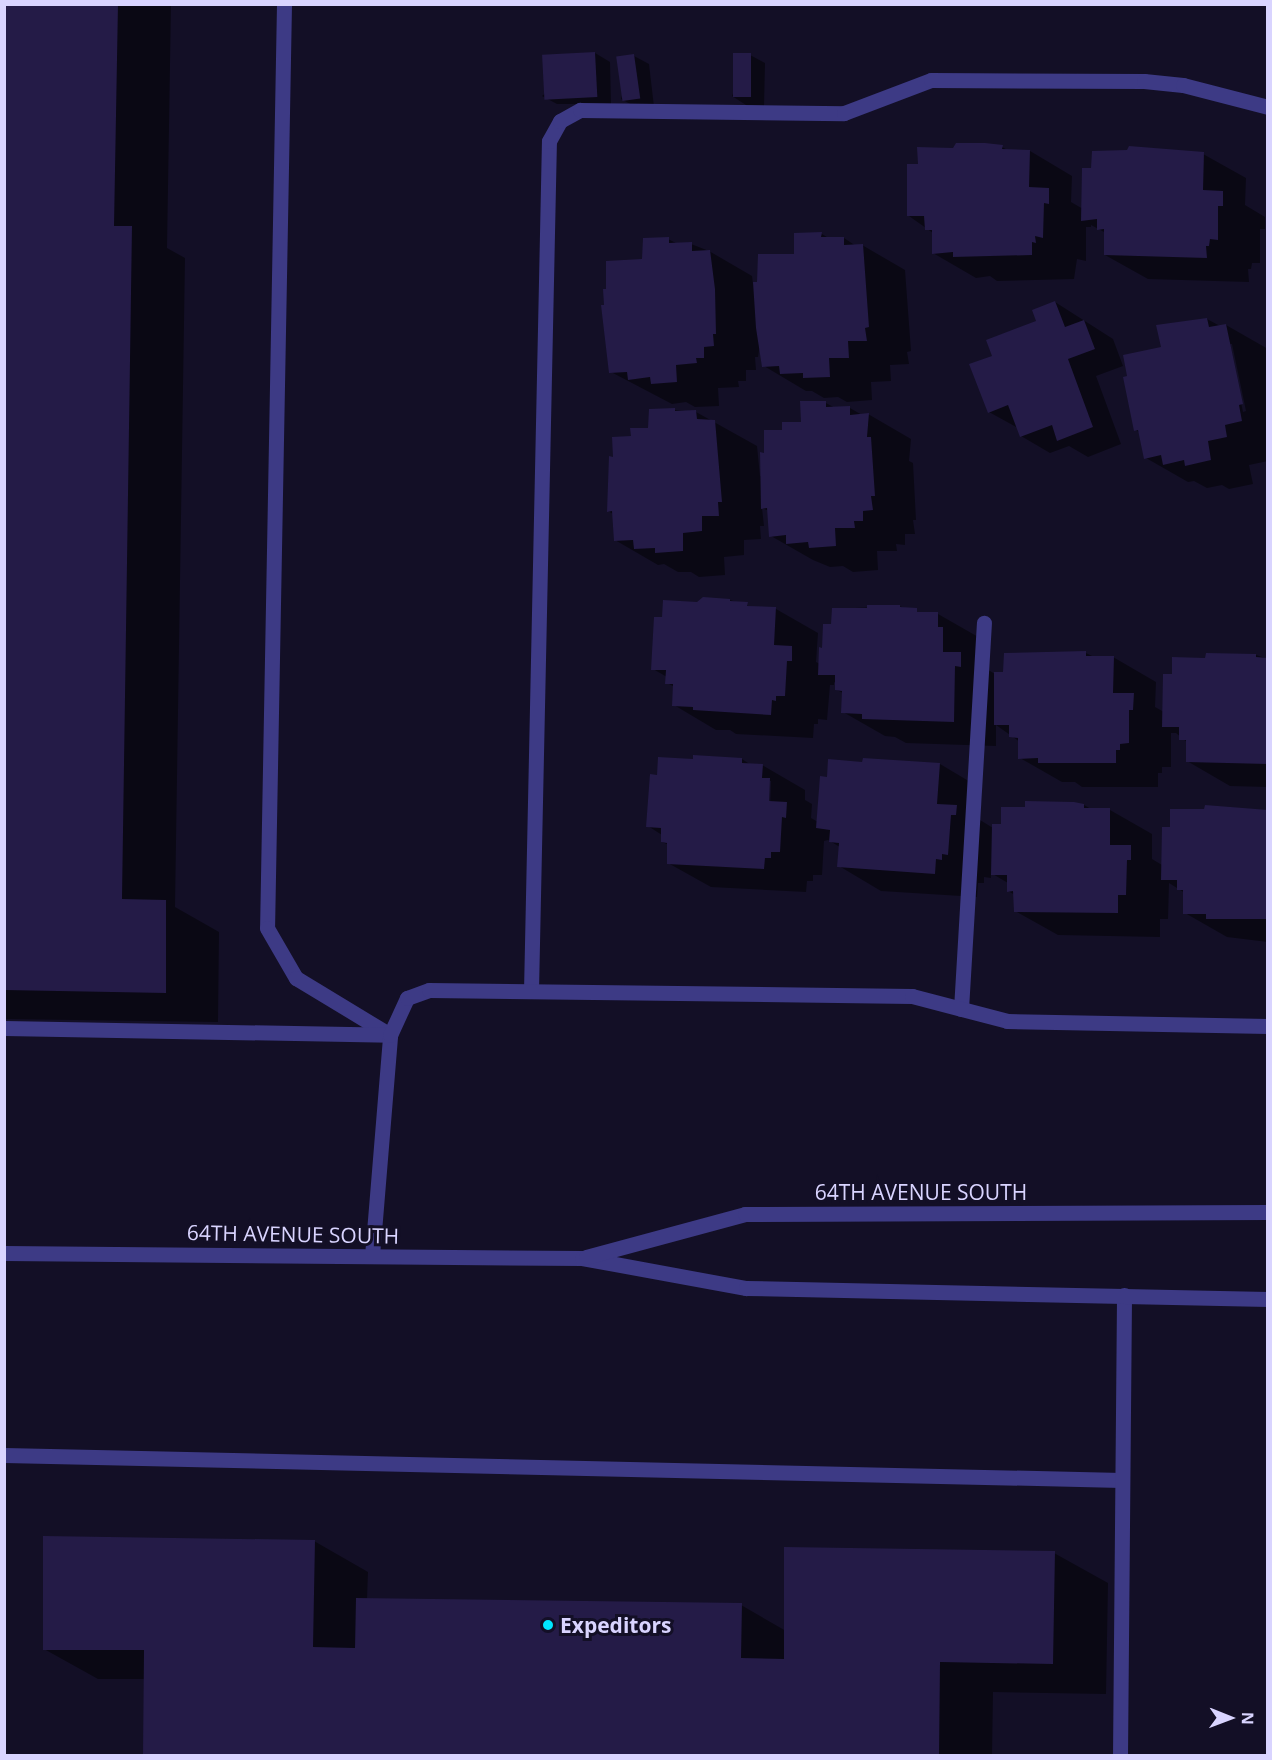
<!DOCTYPE html>
<html>
<head>
<meta charset="utf-8">
<style>
	body { margin:0 }
	#map { position:relative; width:1272px; height:1760px; overflow:hidden; background:#130f26; font-family:"Open Sans",sans-serif }
	div>[style] { position:absolute }
	[style*='--x'] { left:calc(var(--x)*1px); top:calc(var(--y)*1px); width:calc(var(--w)*1px); rotate:calc(var(--a)*1deg) }
	.shadow>* { inset:0; background:#0007 }
	.building>* { inset:0; background:#241b47; transform-origin:0 0 }
	.service>* { height:15px; margin:-7.5px; padding:0 7.5px; transform-origin:7.5px; border-radius:7.5px; background:#3d3a85 }
	.tertiary>* { height:15px; margin:-7.5px; padding:0 7.5px; transform-origin:7.5px; border-radius:7.5px; background:#3d3a85 }
	.dots>* { width:16px; height:16px; translate:-50% -50%; box-sizing:border-box; border:3px solid #130f26; border-radius:50% }
	span { translate:-50% -50%; white-space:nowrap; text-align:center; line-height:1.15; -webkit-text-stroke:6px #130f26; paint-order:stroke }
	.street-label { font-size:21px; color:#d9d4ff }
	.poi-label { font-size:21px; color:#d9d4ff; font-weight:700 }
	.left { translate:0 -50%; text-align:left }
	.frame { position:absolute; inset:0; border:6px solid #d9d4ff; pointer-events:none }
	.north { position:absolute; left:1200px; top:1688px; width:60px; height:60px; -webkit-text-stroke:4px #130f26; paint-order:stroke; rotate:91deg; font-size:16px; font-weight:700; line-height:24px; text-align:center; color:#d9d4ff }
	.north::after { content:''; display:block; margin:auto; width:21px; height:27px; background:#d9d4ff; clip-path:polygon(50% 0,100% 100%,50% 72%,0 100%) }
</style>
</head>
<body>
<div id="map">
	<div class="shadow">
		<i style="clip-path:polygon(4px 4px,171px 4px,167px 248px,185px 258px,175px 907px,219px 932px,218px 1022px,4px 1019px)"></i>
		<i style="clip-path:polygon(595px 53px,610px 62px,611px 104px,557px 104px,542px 96px)"></i>
		<i style="clip-path:polygon(750px 55px,765px 63px,764px 106px,746px 105px,732px 96px)"></i>
		<i style="clip-path:polygon(634px 56px,649px 64px,654px 107px,636px 107px,621px 99px)"></i>
		<i style="clip-path:polygon(1002px 147px,1009px 151px,1030px 151px,1072px 176px,1071px 202px,1083px 209px,1203px 154px,1246px 178px,1245px 205px,1265px 217px,1265px 229px,1260px 229px,1260px 263px,1252px 263px,1251px 269px,1248px 269px,1249px 282px,1148px 279px,1105px 255px,1106px 233px,1091px 225px,1091px 227px,1086px 227px,1086px 261px,1077px 259px,1074px 279px,997px 281px,990px 276px,976px 278px,933px 253px,933px 233px,909px 216px,920px 165px,953px 150px)"></i>
		<i style="clip-path:polygon(822px 234px,830px 239px,844px 238px,856px 246px,862px 245px,905px 270px,911px 351px,907px 352px,909px 364px,890px 365px,891px 381px,871px 382px,872px 400px,847px 402px,838px 397px,824px 398px,812px 391px,806px 391px,764px 366px,760px 344px,758px 357px,755px 357px,756px 370px,746px 370px,746px 381px,738px 381px,739px 387px,718px 388px,719px 406px,695px 407px,686px 402px,672px 404px,611px 372px,644px 260px,668px 239px,678px 244px,691px 244px,709px 251px,752px 276px,753px 284px,759px 284px)"></i>
		<i style="clip-path:polygon(1055px 302px,1113px 339px,1123px 366px,1096px 376px,1121px 444px,1088px 457px,1069px 446px,1050px 453px,1021px 436px,1018px 428px,989px 412px,993px 357px,1038px 322px)"></i>
		<i style="clip-path:polygon(evenodd,1207px 319px,1220px 326px,1226px 325px,1268px 349px,1268px 461px,1249px 465px,1253px 484px,1229px 489px,1222px 485px,1207px 488px,1194px 481px,1188px 482px,1146px 458px,1140px 433px,1136px 430px,1163px 349px,1207px 319px,1229px 344px,1232px 344px,1246px 411px,1243px 412px,1229px 344px)"></i>
		<i style="clip-path:polygon(826px 403px,835px 408px,850px 408px,862px 415px,868px 414px,911px 439px,909px 461px,913px 463px,916px 520px,913px 520px,915px 534px,905px 534px,905px 545px,896px 544px,897px 551px,877px 551px,878px 570px,853px 572px,843px 566px,830px 567px,813px 560px,771px 536px,769px 511px,762px 508px,764px 526px,760px 526px,761px 539px,744px 540px,744px 555px,724px 557px,725px 575px,699px 577px,691px 572px,678px 572px,664px 564px,658px 565px,615px 540px,613px 514px,608px 511px,614px 458px,633px 437px,650px 430px,674px 410px,696px 412px,757px 446px,760px 476px,762px 476px,766px 454px,784px 432px,802px 424px)"></i>
		<i style="clip-path:polygon(730px 600px,754px 608px,776px 609px,818px 633px,816px 662px,820px 664px,833px 626px,833px 609px,899px 606px,923px 614px,938px 614px,980px 638px,985px 668px,995px 674px,1086px 653px,1094px 657px,1113px 657px,1156px 682px,1155px 707px,1164px 712px,1173px 676px,1207px 659px,1256px 655px,1268px 659px,1268px 787px,1230px 786px,1187px 761px,1188px 743px,1176px 733px,1171px 733px,1171px 767px,1162px 767px,1162px 773px,1158px 773px,1158px 787px,1082px 787px,1075px 782px,1062px 782px,1020px 758px,1020px 742px,996px 725px,996px 746px,906px 743px,895px 737px,885px 736px,843px 712px,843px 693px,837px 690px,837px 684px,834px 682px,834px 685px,830px 685px,827px 720px,818px 719px,818px 724px,814px 724px,813px 738px,736px 734px,730px 730px,716px 730px,674px 705px,675px 687px,667px 683px,667px 677px,653px 669px,664px 618px,697px 604px)"></i>
		<i style="clip-path:polygon(evenodd,742px 759px,751px 765px,762px 765px,805px 790px,805px 800px,812px 804px,811px 818px,818px 822px,829px 779px,863px 764px,940px 764px,982px 789px,980px 820px,993px 828px,1084px 805px,1091px 809px,1110px 810px,1152px 834px,1152px 859px,1162px 865px,1268px 811px,1268px 942px,1227px 937px,1185px 913px,1185px 893px,1169px 883px,1168px 919px,1160px 919px,1160px 937px,1058px 935px,1015px 911px,1015px 895px,1008px 891px,1008px 883px,991px 873px,991px 878px,984px 877px,984px 883px,978px 883px,977px 897px,881px 891px,839px 866px,840px 847px,828px 840px,824px 841px,822px 875px,813px 875px,813px 881px,807px 881px,806px 892px,711px 887px,668px 863px,669px 845px,662px 842px,662px 835px,648px 826px,658px 776px,742px 759px,768px 781px,771px 781px,770px 809px,767px 809px,768px 781px)"></i>
		<i style="clip-path:polygon(314px 1541px,368px 1572px,367px 1599px,741px 1605px,786px 1631px,1054px 1553px,1108px 1583px,1106px 1694px,993px 1692px,992px 1756px,145px 1756px,145px 1679px,98px 1679px,44px 1649px)"></i>
	</div>
	<div class="building">
		<i style="clip-path:polygon(4px 4px,118px 4px,114px 226px,132px 226px,122px 899px,166px 900px,166px 993px,4px 990px)"></i>
		<i style="left:595px;top:52px;width:45px;height:53px;rotate:87deg"></i>
		<i style="left:733px;top:53px;width:18px;height:44px"></i>
		<i style="left:634px;top:54px;width:45px;height:18px;rotate:82deg"></i>
		<i style="clip-path:polygon(956px 143px,985px 143px,1003px 145px,1002px 149px,1030px 150px,1029px 187px,1049px 188px,1049px 204px,1044px 203px,1043px 238px,1035px 236px,1036px 243px,1032px 242px,1032px 255px,953px 257px,953px 252px,932px 254px,932px 230px,925px 230px,924px 216px,907px 216px,907px 164px,918px 164px,917px 147px,953px 148px)"></i>
		<i style="clip-path:polygon(1129px 146px,1204px 152px,1203px 190px,1223px 191px,1223px 206px,1218px 206px,1218px 240px,1210px 239px,1209px 246px,1206px 246px,1207px 258px,1104px 255px,1104px 229px,1097px 230px,1097px 219px,1081px 221px,1082px 168px,1091px 168px,1092px 151px,1127px 150px)"></i>
		<i style="clip-path:polygon(822px 232px,821px 237px,844px 237px,844px 245px,863px 244px,869px 327px,865px 328px,867px 341px,848px 341px,849px 358px,829px 358px,830px 377px,803px 378px,803px 373px,780px 374px,779px 366px,762px 367px,756px 328px,753px 282px,757px 282px,758px 254px,794px 254px,794px 233px)"></i>
		<i style="clip-path:polygon(669px 237px,669px 243px,692px 242px,692px 251px,710px 250px,715px 289px,716px 334px,713px 334px,714px 346px,704px 347px,704px 358px,696px 358px,697px 363px,676px 365px,677px 382px,651px 384px,650px 377px,628px 380px,627px 372px,609px 373px,601px 305px,604px 305px,603px 289px,606px 289px,606px 261px,642px 259px,643px 238px)"></i>
		<i style="clip-path:polygon(1055px 301px,1065px 327px,1084px 320px,1095px 349px,1068px 359px,1093px 427px,1057px 441px,1052px 425px,1020px 437px,1008px 405px,988px 413px,969px 364px,992px 356px,986px 340px,1036px 321px,1032px 310px)"></i>
		<i style="clip-path:polygon(1207px 318px,1209px 327px,1226px 324px,1243px 404px,1239px 405px,1242px 421px,1225px 425px,1227px 437px,1208px 441px,1211px 460px,1185px 466px,1184px 460px,1163px 465px,1161px 455px,1144px 459px,1138px 430px,1134px 431px,1123px 377px,1127px 376px,1123px 355px,1161px 347px,1156px 325px)"></i>
		<i style="clip-path:polygon(800px 401px,826px 401px,826px 407px,850px 406px,850px 415px,869px 413px,867px 437px,871px 437px,875px 496px,871px 496px,873px 510px,863px 511px,863px 521px,854px 521px,855px 528px,835px 528px,836px 546px,809px 548px,808px 542px,786px 544px,786px 535px,769px 537px,767px 508px,761px 509px,760px 452px,764px 453px,764px 430px,782px 430px,782px 422px,801px 422px)"></i>
		<i style="clip-path:polygon(675px 408px,675px 411px,696px 410px,697px 419px,715px 420px,722px 502px,718px 502px,719px 516px,702px 516px,702px 531px,683px 533px,683px 551px,655px 553px,655px 548px,634px 549px,633px 540px,614px 541px,612px 511px,607px 512px,609px 456px,613px 457px,612px 437px,631px 436px,630px 428px,648px 428px,649px 409px)"></i>
		<i style="clip-path:polygon(703px 597px,730px 599px,730px 601px,748px 602px,747px 606px,776px 607px,774px 645px,792px 646px,792px 661px,787px 661px,785px 696px,776px 696px,776px 701px,772px 700px,771px 715px,693px 710px,693px 707px,672px 706px,673px 684px,665px 684px,666px 670px,651px 670px,654px 617px,662px 617px,663px 600px,697px 602px)"></i>
		<i style="clip-path:polygon(867px 605px,900px 605px,900px 607px,917px 608px,917px 612px,938px 612px,938px 627px,943px 627px,943px 652px,961px 652px,961px 667px,955px 666px,954px 722px,862px 719px,862px 714px,841px 713px,842px 691px,835px 690px,835px 675px,818px 675px,819px 647px,822px 648px,823px 624px,831px 624px,832px 608px,867px 608px)"></i>
		<i style="clip-path:polygon(1086px 651px,1086px 656px,1114px 656px,1113px 693px,1134px 693px,1133px 710px,1129px 710px,1129px 743px,1120px 744px,1120px 750px,1116px 750px,1116px 763px,1038px 763px,1038px 758px,1018px 759px,1018px 738px,1009px 737px,1009px 725px,994px 725px,994px 672px,1003px 672px,1004px 653px)"></i>
		<i style="clip-path:polygon(1206px 653px,1256px 654px,1256px 657px,1268px 658px,1268px 764px,1186px 762px,1186px 740px,1179px 740px,1179px 727px,1162px 727px,1163px 674px,1172px 674px,1172px 657px,1205px 658px)"></i>
		<i style="clip-path:polygon(693px 755px,742px 758px,742px 763px,763px 764px,762px 778px,770px 778px,769px 801px,787px 802px,786px 818px,782px 817px,780px 852px,771px 852px,771px 858px,765px 858px,764px 869px,667px 864px,667px 843px,661px 842px,661px 828px,646px 827px,650px 774px,657px 775px,658px 757px,693px 759px)"></i>
		<i style="clip-path:polygon(863px 758px,940px 763px,937px 804px,957px 805px,956px 815px,951px 815px,948px 855px,942px 854px,942px 860px,936px 859px,935px 874px,837px 867px,839px 843px,829px 842px,830px 830px,816px 828px,820px 776px,827px 777px,828px 759px,862px 762px)"></i>
		<i style="clip-path:polygon(1025px 801px,1074px 802px,1084px 804px,1084px 808px,1110px 808px,1110px 845px,1131px 845px,1131px 860px,1127px 860px,1126px 895px,1118px 895px,1118px 913px,1014px 912px,1013px 891px,1007px 892px,1007px 875px,991px 875px,992px 824px,1001px 824px,1001px 807px,1025px 807px)"></i>
		<i style="clip-path:polygon(1205px 805px,1268px 810px,1268px 919px,1206px 919px,1206px 914px,1183px 914px,1183px 890px,1177px 890px,1177px 880px,1161px 880px,1162px 827px,1170px 827px,1170px 809px,1204px 809px)"></i>
		<i style="clip-path:polygon(43px 1536px,315px 1540px,313px 1647px,355px 1648px,356px 1598px,742px 1603px,741px 1658px,784px 1659px,784px 1547px,1055px 1551px,1053px 1664px,940px 1662px,939px 1756px,143px 1756px,144px 1650px,43px 1650px)"></i>
	</div>
	<div class="service">
		<i style="--x:284;--y:4;--w:924;--a:91.05"></i>
		<i style="--x:267;--y:928;--w:58;--a:59.9"></i>
		<i style="--x:296;--y:978;--w:110;--a:31.2"></i>
		<i style="--x:531;--y:991;--w:850;--a:-88.79"></i>
		<i style="--x:549;--y:141;--w:23;--a:-61"></i>
		<i style="--x:560;--y:121;--w:23;--a:-29"></i>
		<i style="--x:580;--y:110;--w:264;--a:0.7"></i>
		<i style="--x:844;--y:113;--w:93;--a:-20.8"></i>
		<i style="--x:931;--y:80;--w:213;--a:0.3"></i>
		<i style="--x:1144;--y:81;--w:39;--a:6"></i>
		<i style="--x:1183;--y:85;--w:88;--a:14.5"></i>
		<i style="--x:961;--y:1009;--w:387;--a:-86.6"></i>
		<i style="--x:4;--y:1028;--w:386;--a:1"></i>
		<i style="--x:372;--y:1256;--w:222;--a:-85.3"></i>
		<i style="--x:390;--y:1035;--w:41;--a:-65.3"></i>
		<i style="--x:407;--y:998;--w:23;--a:-20"></i>
		<i style="--x:429;--y:990;--w:483;--a:0.7"></i>
		<i style="--x:912;--y:996;--w:98;--a:14.7"></i>
		<i style="--x:1007;--y:1021;--w:261;--a:1.1"></i>
		<i style="--x:4;--y:1455;--w:1118;--a:1.28"></i>
		<i style="--x:1120;--y:1756;--w:461;--a:-89.5"></i>
	</div>
	<div class="tertiary">
		<i style="--x:4;--y:1253;--w:578;--a:0.5"></i>
		<i style="--x:582;--y:1258;--w:167;--a:10.4"></i>
		<i style="--x:746;--y:1288;--w:522;--a:1.21"></i>
		<i style="--x:586;--y:1257;--w:165;--a:-15.1"></i>
		<i style="--x:745;--y:1214;--w:523;--a:-0.22"></i>
	</div>
	<div class="dots">
		<i style="left:548px;top:1625px;background:#00e5ff"></i>
	</div>
	<div class="street-label">
		<span style="left:921px;top:1192px">64TH AVENUE SOUTH</span>
		<span style="left:293px;top:1234px;rotate:1deg">64TH AVENUE SOUTH</span>
	</div>
	<div class="poi-label">
		<span class="left" style="left:560px;top:1625px">Expeditors</span>
	</div>
	<div class="frame"></div>
	<div class="north">N</div>
</div>
</body>
</html>
